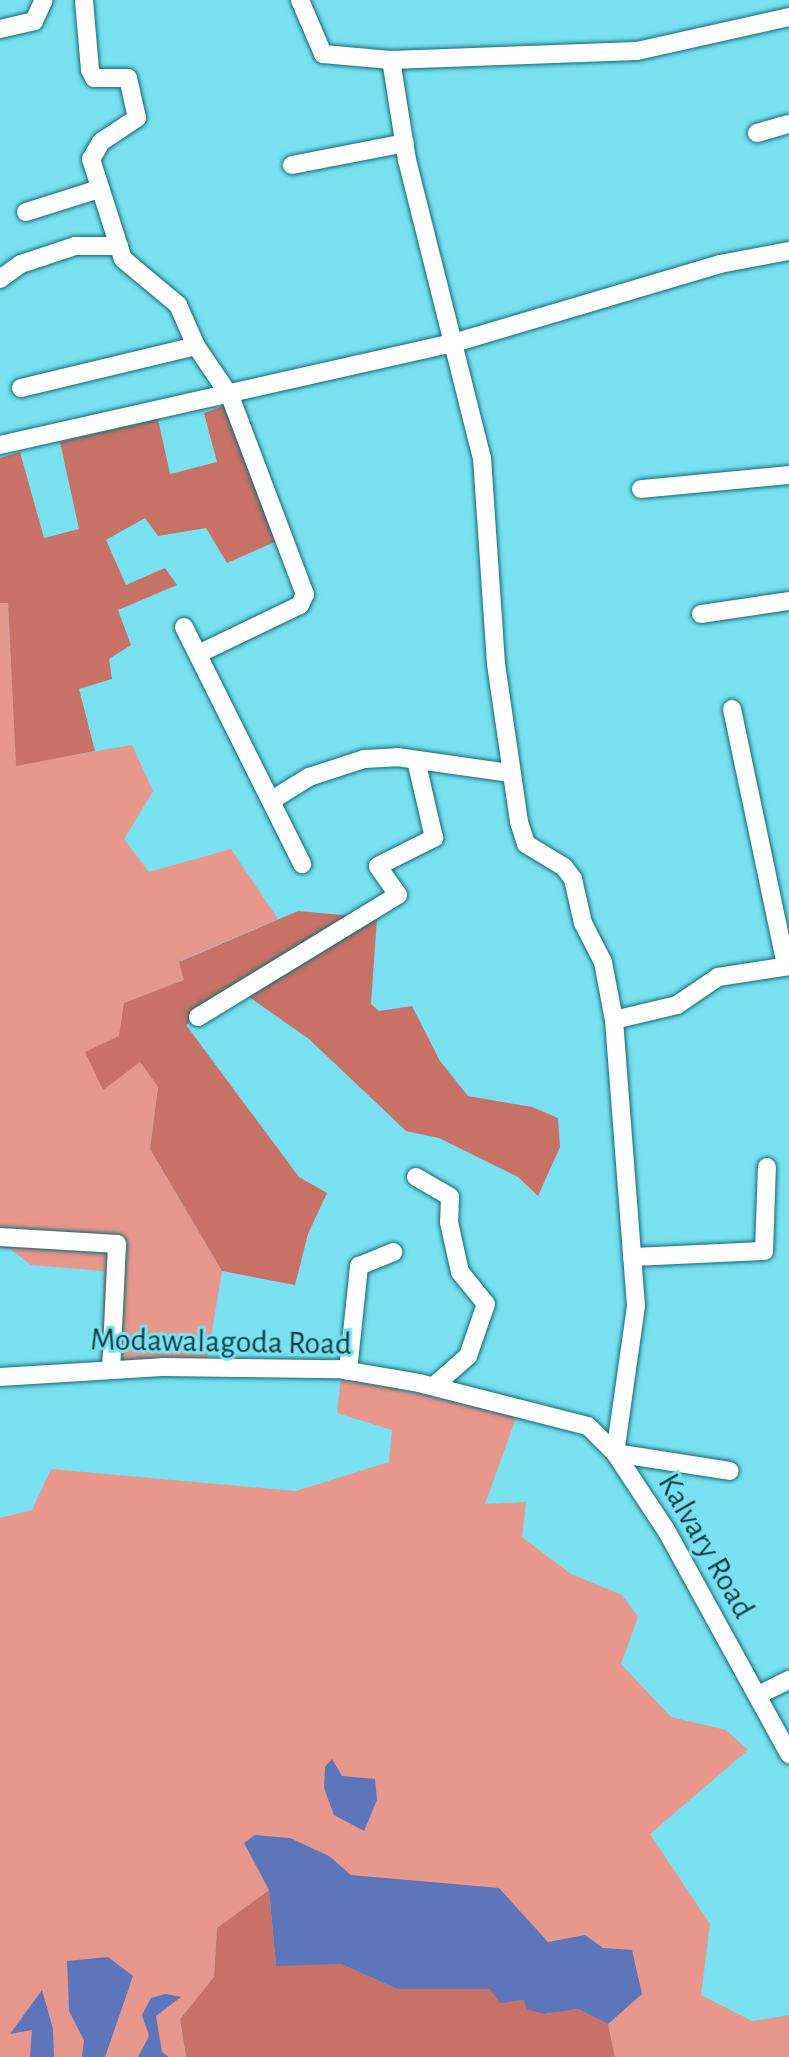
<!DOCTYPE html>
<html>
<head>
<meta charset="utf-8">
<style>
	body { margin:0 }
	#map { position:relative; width:789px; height:2057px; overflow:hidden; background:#79e0f0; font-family:"Alegreya Sans",sans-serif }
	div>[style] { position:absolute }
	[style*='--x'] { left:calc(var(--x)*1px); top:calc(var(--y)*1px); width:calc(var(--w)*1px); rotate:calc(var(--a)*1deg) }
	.green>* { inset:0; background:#e8978c }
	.forest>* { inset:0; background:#c87166 }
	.water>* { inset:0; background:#5d75ba }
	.roads { filter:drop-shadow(0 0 2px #116b76) drop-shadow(0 0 2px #116b76) }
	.minor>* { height:18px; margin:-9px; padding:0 9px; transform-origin:9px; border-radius:9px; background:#fff }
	span { translate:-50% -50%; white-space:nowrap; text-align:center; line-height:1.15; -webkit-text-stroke:6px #79e0f0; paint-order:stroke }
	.street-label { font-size:32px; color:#0f3d43 }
</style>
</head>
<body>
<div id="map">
	<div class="green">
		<i style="clip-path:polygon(0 603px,8px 603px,16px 765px,132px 745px,153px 791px,124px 839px,149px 872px,231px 849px,278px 919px,180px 961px,184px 980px,125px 1003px,140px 1062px,158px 1087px,150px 1149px,222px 1271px,207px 1361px,101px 1361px,104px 1271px,31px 1265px,9px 1248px,0 1248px)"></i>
		<i style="clip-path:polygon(341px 1376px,517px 1415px,485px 1504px,526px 1502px,522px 1537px,571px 1574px,622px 1595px,638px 1617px,621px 1664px,671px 1717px,726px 1730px,748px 1750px,650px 1834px,710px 1924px,701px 1995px,752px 2021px,789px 2015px,789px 2057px,615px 2057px,608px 2024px,500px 2003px,490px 1989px,397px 1989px,341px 1964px,303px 1967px,274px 1918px,268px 1891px,217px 1928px,214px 1977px,180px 2019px,186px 2057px,0 2057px,0 1518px,32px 1510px,51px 1469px,296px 1491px,389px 1462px,392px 1430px,337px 1413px)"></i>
	</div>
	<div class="forest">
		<i style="clip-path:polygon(224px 406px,277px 541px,227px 563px,206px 528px,158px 536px,145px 518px,106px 540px,126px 585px,165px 568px,177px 585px,118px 610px,131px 645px,109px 659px,112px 679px,79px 689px,95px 751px,16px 766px,8px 603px,0 603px,0 458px,20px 452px,44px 538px,79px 529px,60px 442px,158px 419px,170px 474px,217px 462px,204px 413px)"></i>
		<i style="clip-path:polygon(298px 911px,377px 918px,371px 1004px,379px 1011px,412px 1006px,440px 1061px,468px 1096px,532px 1107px,558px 1118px,560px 1147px,538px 1196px,518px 1177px,439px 1138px,406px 1131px,309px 1039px,242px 992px,186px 1025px,299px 1177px,327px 1193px,308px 1234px,295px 1285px,222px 1271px,150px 1149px,158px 1087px,140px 1062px,103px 1090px,85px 1052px,119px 1036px,124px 1003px,184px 980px,179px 962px)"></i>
		<i style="clip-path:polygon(269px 1890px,276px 1965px,341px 1964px,397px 1989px,491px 1989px,500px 2002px,524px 2000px,544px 2014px,578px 2009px,608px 2024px,615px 2057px,186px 2057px,180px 2019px,214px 1977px,217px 1928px)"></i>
	</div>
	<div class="water">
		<i style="clip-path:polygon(332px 1759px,342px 1776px,375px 1779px,377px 1800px,364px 1831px,334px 1815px,324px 1788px,325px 1767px)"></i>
		<i style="clip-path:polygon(255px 1835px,290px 1838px,329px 1856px,351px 1875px,499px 1888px,548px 1942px,585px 1935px,603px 1948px,632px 1950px,642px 1994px,608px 2024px,578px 2009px,544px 2014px,527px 2009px,524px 2000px,500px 2003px,490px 1989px,397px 1989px,341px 1964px,276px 1966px,269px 1890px,244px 1843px)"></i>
		<i style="clip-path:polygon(108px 1957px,133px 1976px,105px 2057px,82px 2057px,84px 2040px,69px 2011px,67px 1961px)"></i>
		<i style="clip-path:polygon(42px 1990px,53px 2029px,54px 2057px,30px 2057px,32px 2030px,10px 2034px)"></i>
		<i style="clip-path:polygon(166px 1994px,181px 1997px,156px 2016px,162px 2052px,169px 2057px,138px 2057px,149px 2036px,142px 2015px,151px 1998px)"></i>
	</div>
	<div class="roads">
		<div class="minor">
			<i style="--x:84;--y:0;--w:70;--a:85.1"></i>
			<i style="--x:90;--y:70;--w:9;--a:63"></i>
			<i style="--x:94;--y:78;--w:34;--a:0"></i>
			<i style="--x:128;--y:78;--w:41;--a:77.3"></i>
			<i style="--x:137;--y:118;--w:43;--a:146.3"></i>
			<i style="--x:101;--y:142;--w:20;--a:120"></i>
			<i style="--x:91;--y:159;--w:105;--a:72.3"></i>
			<i style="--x:123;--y:259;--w:72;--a:39.9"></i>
			<i style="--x:178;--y:305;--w:45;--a:66.3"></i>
			<i style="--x:196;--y:346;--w:60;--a:55.8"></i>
			<i style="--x:230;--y:396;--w:212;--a:69.3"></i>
			<i style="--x:305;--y:594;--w:12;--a:114"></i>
			<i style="--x:300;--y:605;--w:113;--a:154.3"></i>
			<i style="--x:300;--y:0;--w:59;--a:66.9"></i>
			<i style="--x:323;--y:54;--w:68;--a:5"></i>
			<i style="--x:391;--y:60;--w:246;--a:-2.1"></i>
			<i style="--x:637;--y:51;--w:156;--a:-12.6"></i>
			<i style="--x:0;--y:29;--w:35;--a:-13"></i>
			<i style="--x:34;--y:21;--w:23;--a:-65"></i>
			<i style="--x:391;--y:60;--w:101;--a:80.9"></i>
			<i style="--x:407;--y:160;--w:307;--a:75.9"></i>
			<i style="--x:482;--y:458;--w:206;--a:86.1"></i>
			<i style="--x:496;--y:664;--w:160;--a:81.7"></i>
			<i style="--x:519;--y:822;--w:23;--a:72"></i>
			<i style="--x:526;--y:844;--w:44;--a:31.2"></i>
			<i style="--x:564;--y:867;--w:15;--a:53"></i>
			<i style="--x:573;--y:879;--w:45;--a:77.2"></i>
			<i style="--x:583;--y:923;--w:44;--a:62.9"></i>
			<i style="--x:603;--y:962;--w:59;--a:79.3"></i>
			<i style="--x:614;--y:1020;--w:287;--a:85.6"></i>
			<i style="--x:636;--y:1306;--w:148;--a:98.1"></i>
			<i style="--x:757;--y:133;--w:33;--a:-16"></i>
			<i style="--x:292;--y:165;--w:115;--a:-11"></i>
			<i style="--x:26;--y:212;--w:77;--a:-17.5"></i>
			<i style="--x:0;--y:279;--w:26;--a:-36"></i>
			<i style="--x:21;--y:264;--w:57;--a:-18.4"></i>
			<i style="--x:75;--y:246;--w:44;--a:0"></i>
			<i style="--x:21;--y:388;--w:180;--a:-13.5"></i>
			<i style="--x:0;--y:445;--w:468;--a:-12.7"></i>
			<i style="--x:457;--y:342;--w:274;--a:-16.5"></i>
			<i style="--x:720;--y:264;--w:70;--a:-10.7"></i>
			<i style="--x:641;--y:489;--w:149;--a:-5.4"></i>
			<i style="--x:701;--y:614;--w:89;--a:-8.4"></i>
			<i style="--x:184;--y:627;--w:265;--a:63.5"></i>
			<i style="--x:732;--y:709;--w:263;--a:78.1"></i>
			<i style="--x:272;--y:800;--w:44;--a:-31.9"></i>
			<i style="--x:309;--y:777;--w:58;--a:-18.1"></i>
			<i style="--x:364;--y:759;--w:33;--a:-3"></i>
			<i style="--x:397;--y:757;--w:113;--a:8.1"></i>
			<i style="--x:198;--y:1017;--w:234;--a:-31.4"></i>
			<i style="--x:398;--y:895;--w:35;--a:-125"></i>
			<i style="--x:378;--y:866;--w:63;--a:-26.6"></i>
			<i style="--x:434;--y:838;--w:80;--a:-103"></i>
			<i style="--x:614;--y:1020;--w:65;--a:-13.4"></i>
			<i style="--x:677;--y:1005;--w:50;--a:-34.3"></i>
			<i style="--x:718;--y:977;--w:72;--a:-8.8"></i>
			<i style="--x:416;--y:1177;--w:39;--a:30"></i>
			<i style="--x:450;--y:1197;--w:25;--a:92"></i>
			<i style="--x:449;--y:1222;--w:51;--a:77.6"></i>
			<i style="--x:460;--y:1272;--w:41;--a:50.9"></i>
			<i style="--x:486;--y:1304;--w:55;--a:109.1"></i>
			<i style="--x:468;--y:1356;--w:45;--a:138.6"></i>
			<i style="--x:0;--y:1237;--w:117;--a:3.4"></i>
			<i style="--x:117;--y:1244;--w:125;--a:92.7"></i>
			<i style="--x:632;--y:1257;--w:132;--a:-2.6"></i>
			<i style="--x:764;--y:1251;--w:84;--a:-88"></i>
			<i style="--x:348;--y:1371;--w:106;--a:-84"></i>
			<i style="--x:359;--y:1266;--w:37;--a:-22"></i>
			<i style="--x:0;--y:1377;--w:162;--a:-3.5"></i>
			<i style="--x:162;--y:1367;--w:176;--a:0.7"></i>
			<i style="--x:338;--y:1369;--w:82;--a:9.8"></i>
			<i style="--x:419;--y:1383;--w:174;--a:14.3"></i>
			<i style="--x:588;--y:1426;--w:38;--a:45"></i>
			<i style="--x:615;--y:1453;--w:92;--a:56.5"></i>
			<i style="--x:666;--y:1530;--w:256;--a:61.2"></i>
			<i style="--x:615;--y:1453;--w:116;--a:8.9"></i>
			<i style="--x:758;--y:1695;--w:34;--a:-26"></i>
		</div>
	</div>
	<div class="street-label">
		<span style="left:221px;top:1342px;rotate:1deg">Modawalagoda Road</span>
		<span style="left:706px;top:1546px;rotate:60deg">Kalvary Road</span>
	</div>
</div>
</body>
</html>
